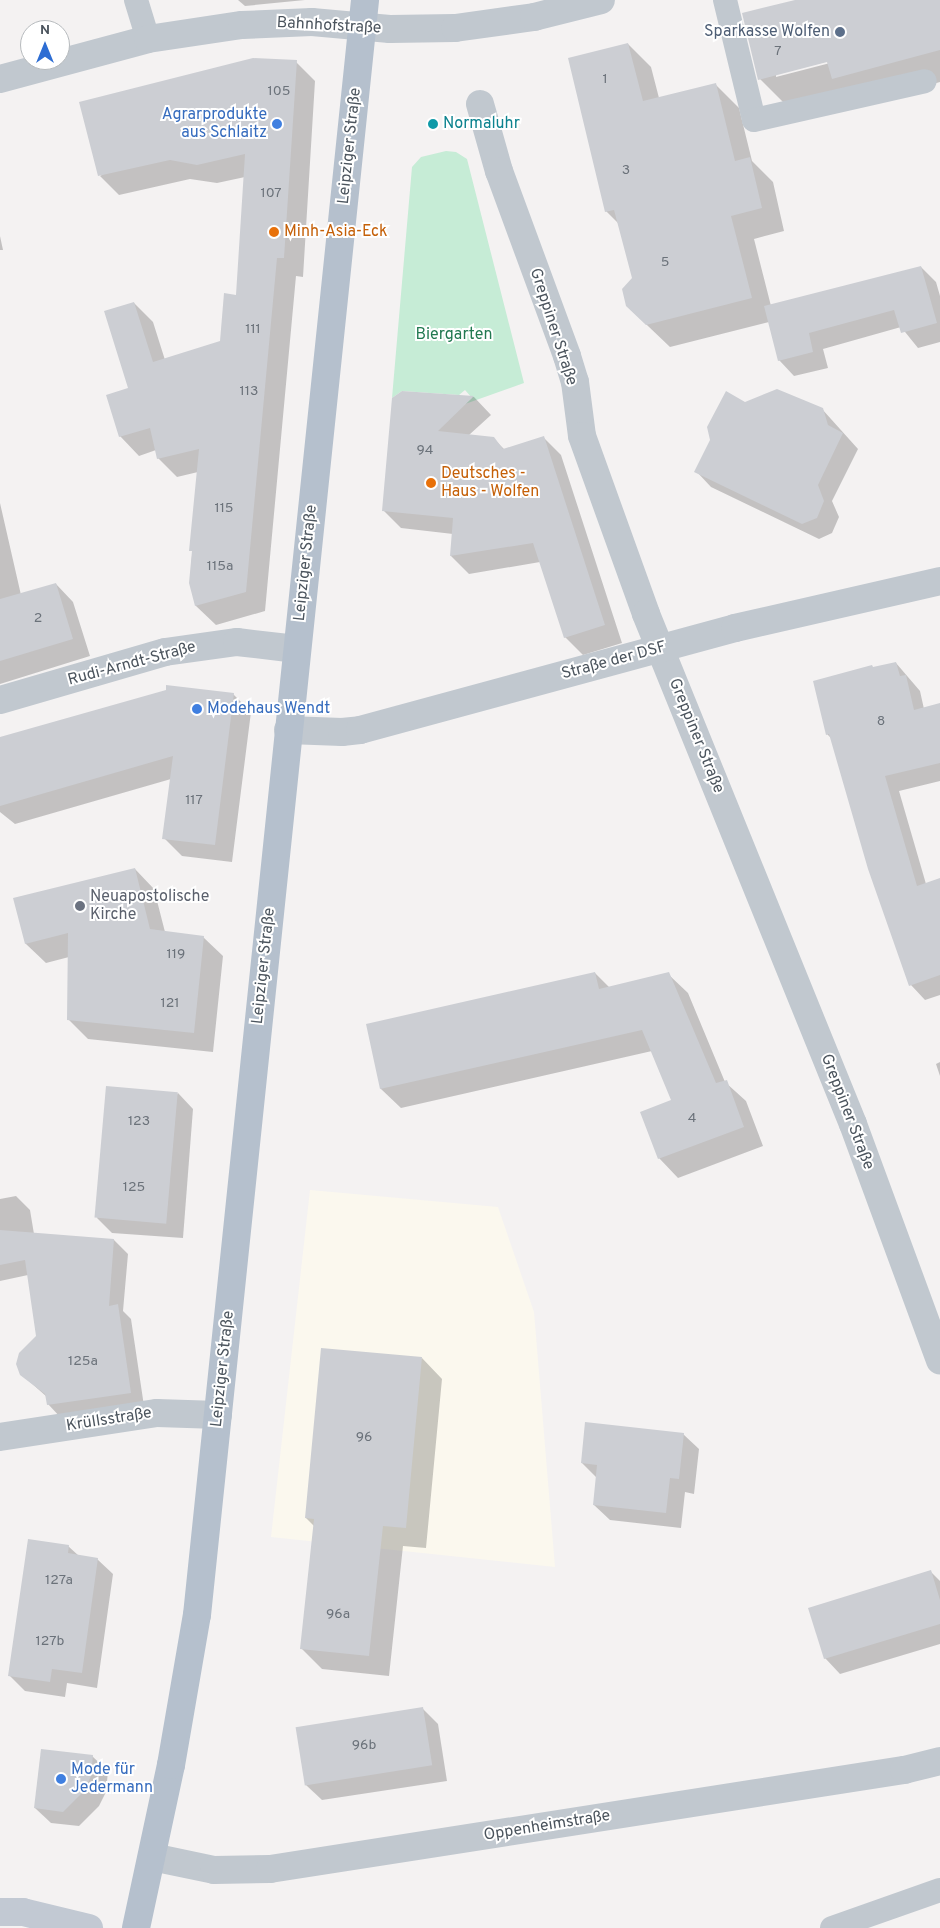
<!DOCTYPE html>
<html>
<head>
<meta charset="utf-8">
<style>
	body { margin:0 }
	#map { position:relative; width:940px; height:1928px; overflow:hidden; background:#f4f2f2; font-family:Overpass,sans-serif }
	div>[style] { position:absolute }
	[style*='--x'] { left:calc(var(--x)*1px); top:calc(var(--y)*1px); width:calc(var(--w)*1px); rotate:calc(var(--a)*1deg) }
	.commercial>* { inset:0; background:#fbf8ee }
	.green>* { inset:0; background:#c6ecd6 }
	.shadow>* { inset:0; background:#0003 }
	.building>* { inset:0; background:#ccced3; transform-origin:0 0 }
	.lane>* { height:24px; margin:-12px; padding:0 12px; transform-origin:12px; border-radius:12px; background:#c1c8cf }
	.street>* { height:28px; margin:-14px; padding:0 14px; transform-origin:14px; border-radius:14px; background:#c1c8cf }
	.secondary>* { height:28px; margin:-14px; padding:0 14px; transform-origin:14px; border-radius:14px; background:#c2c9d3 }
	.primary>* { height:28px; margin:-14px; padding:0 14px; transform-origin:14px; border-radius:14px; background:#b5c0cd }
	.dots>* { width:14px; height:14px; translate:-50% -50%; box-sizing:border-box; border:2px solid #fff; border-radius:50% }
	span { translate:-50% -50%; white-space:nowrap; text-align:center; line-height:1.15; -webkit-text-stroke:4px #fff; paint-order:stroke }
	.number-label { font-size:14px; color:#6b727a }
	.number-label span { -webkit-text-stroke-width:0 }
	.street-label { font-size:16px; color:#4b545d }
	.service-label { font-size:16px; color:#4e5e75 }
	.right { translate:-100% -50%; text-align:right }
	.shop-label { font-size:16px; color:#366cbe }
	.left { translate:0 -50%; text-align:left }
	.culture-label { font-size:16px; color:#0d838f }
	.food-label { font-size:16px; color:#c56008 }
	.park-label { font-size:16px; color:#227951 }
	.worship-label { font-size:16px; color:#5b616d }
	.north { position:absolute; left:20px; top:20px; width:50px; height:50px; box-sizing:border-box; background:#fff; border:1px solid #b7bbbe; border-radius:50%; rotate:0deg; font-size:14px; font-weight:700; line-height:20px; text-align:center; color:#4b545d }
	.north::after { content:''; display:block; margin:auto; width:18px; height:22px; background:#2d6dd3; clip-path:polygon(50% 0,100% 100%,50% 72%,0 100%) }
</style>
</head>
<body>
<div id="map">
	<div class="commercial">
		<i style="clip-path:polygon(310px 1190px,498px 1207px,534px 1312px,555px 1567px,271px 1537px)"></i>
	</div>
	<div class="green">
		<i style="clip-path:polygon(446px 151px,456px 152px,467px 159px,524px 383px,465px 404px,472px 398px,465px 390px,459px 395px,402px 391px,392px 398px,412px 167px,421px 157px)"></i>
	</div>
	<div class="shadow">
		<i style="clip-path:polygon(238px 0,305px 0,245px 6px)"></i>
		<i style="clip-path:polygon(evenodd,801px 0,940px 0,940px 82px,859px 105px,786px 105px,760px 79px,801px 0,833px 60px,834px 62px,776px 77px,776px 74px,833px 60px)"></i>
		<i style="clip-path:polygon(628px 44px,651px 67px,659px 98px,716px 85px,739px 108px,752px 161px,773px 182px,784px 231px,754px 239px,771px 306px,921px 267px,936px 282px,940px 296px,940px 342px,918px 348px,901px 327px,823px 349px,828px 368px,794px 376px,779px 360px,769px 322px,670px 347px,627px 306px,634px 278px,620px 225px,606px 211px)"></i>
		<i style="clip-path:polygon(296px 62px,315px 81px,303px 277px,296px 276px,265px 611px,216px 625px,196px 606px,190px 583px,198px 472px,177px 477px,158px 458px,156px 450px,139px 456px,120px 436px,129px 389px,134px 303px,153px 322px,165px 360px,221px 342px,237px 296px,245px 177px,217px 183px,190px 179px,119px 195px,100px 176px)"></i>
		<i style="clip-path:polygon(0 236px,3px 250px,0 250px)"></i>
		<i style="clip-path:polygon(403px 392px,474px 397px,491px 415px,469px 435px,493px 438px,505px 450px,543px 437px,561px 455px,622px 643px,583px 655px,565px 637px,540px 562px,469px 574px,451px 556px,453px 534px,401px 528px,383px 510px)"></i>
		<i style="clip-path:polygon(745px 403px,822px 409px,858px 449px,832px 501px,839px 517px,832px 533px,819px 539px,711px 487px,696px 471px)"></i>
		<i style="clip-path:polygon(0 503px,21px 595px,56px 584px,73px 602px,90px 656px,0 684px)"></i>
		<i style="clip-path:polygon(896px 663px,920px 691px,924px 709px,940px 708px,940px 781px,899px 791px,926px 884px,940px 879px,940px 995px,925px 1000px,911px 985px,833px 740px,827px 734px,874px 668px)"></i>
		<i style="clip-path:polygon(233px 694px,251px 712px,232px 862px,182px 856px,164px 838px,171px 779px,15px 824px,0 812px,0 738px)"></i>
		<i style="clip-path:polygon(135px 869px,154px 889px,165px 932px,203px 937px,223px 956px,213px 1052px,88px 1039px,68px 1019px,69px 957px,46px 963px,26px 944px,15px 899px)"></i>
		<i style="clip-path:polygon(595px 973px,610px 988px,668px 974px,688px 993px,725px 1082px,746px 1101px,763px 1146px,678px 1178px,659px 1158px,673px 1101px,652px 1051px,401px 1108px,381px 1089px,367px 1025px)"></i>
		<i style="clip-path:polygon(940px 1062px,940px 1076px,936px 1064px)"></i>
		<i style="clip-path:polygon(178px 1093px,193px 1109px,183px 1238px,112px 1233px,97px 1218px)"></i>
		<i style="clip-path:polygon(16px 1196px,30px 1210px,34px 1234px,114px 1240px,128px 1254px,123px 1311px,131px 1319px,144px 1406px,61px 1418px,48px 1404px,47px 1397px,21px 1374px,38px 1336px,28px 1275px,0 1281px,0 1199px)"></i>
		<i style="clip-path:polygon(422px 1358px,442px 1379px,426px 1548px,403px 1546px,389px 1676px,322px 1669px,301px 1648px,314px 1526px,306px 1518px)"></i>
		<i style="clip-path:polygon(683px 1434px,699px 1449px,694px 1494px,685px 1492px,681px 1528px,610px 1520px,594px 1505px,597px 1478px,582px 1463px)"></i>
		<i style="clip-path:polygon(68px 1546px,79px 1556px,97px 1559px,113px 1574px,97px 1688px,67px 1683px,65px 1697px,25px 1691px,10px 1676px)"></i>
		<i style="clip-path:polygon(931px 1572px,940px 1581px,940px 1644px,840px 1674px,825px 1658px)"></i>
		<i style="clip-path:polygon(423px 1709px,438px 1724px,447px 1781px,322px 1800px,306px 1785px)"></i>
		<i style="clip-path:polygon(92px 1756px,108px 1771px,106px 1792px,99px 1806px,79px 1826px,51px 1823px,35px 1808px)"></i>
	</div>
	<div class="building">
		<i style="clip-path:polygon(795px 0,940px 0,940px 50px,832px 79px,827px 62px,758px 80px,742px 13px)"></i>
		<i style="clip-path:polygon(628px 43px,643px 101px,716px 83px,735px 161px,750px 157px,762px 208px,731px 216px,752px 298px,646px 325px,626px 306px,622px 289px,632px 278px,614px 210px,605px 212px,568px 58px)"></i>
		<i style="clip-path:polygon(253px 58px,297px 60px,284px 258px,277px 258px,246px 592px,195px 606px,189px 583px,192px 551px,189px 551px,199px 449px,157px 459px,150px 428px,119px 437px,106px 395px,128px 388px,104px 311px,134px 302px,153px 362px,220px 341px,224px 293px,236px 295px,245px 154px,197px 165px,170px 160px,98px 176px,79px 102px)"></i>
		<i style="clip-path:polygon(921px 266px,937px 323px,901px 333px,894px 310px,809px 333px,813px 352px,778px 361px,764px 306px)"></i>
		<i style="clip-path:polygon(777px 389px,823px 408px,828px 425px,843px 433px,818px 485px,824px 501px,817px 518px,802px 524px,694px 472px,710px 440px,707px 427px,726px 391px,745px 402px)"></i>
		<i style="clip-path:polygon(402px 391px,474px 396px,438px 431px,494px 437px,503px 449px,544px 436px,605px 625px,564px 638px,533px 543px,450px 556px,453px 518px,382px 511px,392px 398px)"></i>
		<i style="clip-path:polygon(56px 583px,73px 639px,0 661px,0 599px)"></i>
		<i style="clip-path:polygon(896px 662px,900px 676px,906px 675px,914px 710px,940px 703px,940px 763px,885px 776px,917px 886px,940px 878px,940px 975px,909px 986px,868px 869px,829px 734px,826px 735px,813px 681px,872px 665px,873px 667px)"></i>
		<i style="clip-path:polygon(166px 685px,234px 693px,215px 845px,162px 839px,173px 756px,0 806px,0 737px,166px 690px)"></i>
		<i style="clip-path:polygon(135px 868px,150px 929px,204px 936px,194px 1033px,67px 1020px,68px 933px,25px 944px,13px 898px)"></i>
		<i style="clip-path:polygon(595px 972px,599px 989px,669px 972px,716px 1083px,727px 1080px,744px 1127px,658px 1159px,640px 1112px,671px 1100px,642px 1030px,380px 1089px,366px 1024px)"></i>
		<i style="left:106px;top:1086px;width:72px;height:132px;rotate:5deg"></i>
		<i style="clip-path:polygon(0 1230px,114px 1239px,109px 1306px,118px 1304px,131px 1393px,47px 1405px,45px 1394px,20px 1375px,16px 1364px,19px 1353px,36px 1336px,25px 1260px,0 1265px)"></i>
		<i style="clip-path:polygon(321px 1348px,422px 1357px,406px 1528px,383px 1526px,369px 1656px,300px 1649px,314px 1519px,305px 1518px)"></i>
		<i style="clip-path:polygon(585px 1422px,684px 1433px,679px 1479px,670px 1478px,666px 1513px,593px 1505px,597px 1465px,581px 1463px)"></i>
		<i style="clip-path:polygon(28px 1539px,69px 1545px,68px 1553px,98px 1558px,82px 1673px,52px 1669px,50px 1682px,8px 1676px)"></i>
		<i style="clip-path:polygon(931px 1570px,940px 1600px,940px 1624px,824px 1659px,808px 1608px)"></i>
		<i style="left:423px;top:1707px;width:59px;height:129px;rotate:81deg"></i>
		<i style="clip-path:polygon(41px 1749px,93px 1755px,91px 1776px,84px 1791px,63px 1812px,34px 1808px)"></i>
	</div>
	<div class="lane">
		<i style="--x:136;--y:0;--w:41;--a:72.9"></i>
		<i style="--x:725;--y:0;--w:123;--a:76.4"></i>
		<i style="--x:754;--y:120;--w:175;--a:-12.8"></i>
		<i style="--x:832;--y:1928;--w:114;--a:-19.4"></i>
	</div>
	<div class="street">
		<i style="--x:0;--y:79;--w:153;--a:-15.1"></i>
		<i style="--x:148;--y:39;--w:95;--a:-8.5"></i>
		<i style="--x:242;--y:25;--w:70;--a:-2.5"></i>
		<i style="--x:312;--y:22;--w:78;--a:5.1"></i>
		<i style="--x:390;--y:29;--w:65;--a:-0.9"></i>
		<i style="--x:455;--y:28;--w:80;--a:-7.9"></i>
		<i style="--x:534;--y:17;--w:69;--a:-14.2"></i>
		<i style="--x:480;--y:104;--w:70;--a:74.2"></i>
		<i style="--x:499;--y:171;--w:197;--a:69.8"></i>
		<i style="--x:567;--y:356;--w:27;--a:73"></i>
		<i style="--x:575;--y:382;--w:54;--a:82.6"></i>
		<i style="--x:582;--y:436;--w:189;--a:70.2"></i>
		<i style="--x:646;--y:614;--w:550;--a:67.91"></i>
		<i style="--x:853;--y:1124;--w:252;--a:69.8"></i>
		<i style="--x:0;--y:700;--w:172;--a:-16.2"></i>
		<i style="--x:165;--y:652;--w:73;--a:-7.9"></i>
		<i style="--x:237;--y:642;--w:60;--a:6.7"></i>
		<i style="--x:288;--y:730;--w:54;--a:2.1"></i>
		<i style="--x:342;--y:732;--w:18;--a:-6"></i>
		<i style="--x:360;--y:730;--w:389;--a:-15.2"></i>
		<i style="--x:735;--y:628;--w:210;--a:-12.9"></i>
		<i style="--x:0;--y:1437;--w:159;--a:-8.7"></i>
		<i style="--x:157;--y:1413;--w:61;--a:1.9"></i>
		<i style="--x:152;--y:1857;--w:63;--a:11.8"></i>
		<i style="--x:214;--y:1870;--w:56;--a:-1"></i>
		<i style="--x:270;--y:1869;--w:642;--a:-8.88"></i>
		<i style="--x:904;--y:1770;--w:37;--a:-14"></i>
	</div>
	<div class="secondary">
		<i style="--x:0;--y:1912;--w:23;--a:0"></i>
		<i style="--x:23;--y:1912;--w:68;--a:13.6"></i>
	</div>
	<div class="primary">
		<i style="--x:136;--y:1928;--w:167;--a:-77.9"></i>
		<i style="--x:171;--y:1765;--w:152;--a:-80.2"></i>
		<i style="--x:197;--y:1615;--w:1624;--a:-84.06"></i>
	</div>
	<div class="dots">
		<i style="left:840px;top:32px;background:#5c6f8a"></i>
		<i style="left:277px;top:124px;background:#3f7fe0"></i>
		<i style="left:433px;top:124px;background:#0f9aa8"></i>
		<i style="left:274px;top:232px;background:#e8710a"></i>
		<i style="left:431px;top:483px;background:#e8710a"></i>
		<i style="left:197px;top:709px;background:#3f7fe0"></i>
		<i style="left:80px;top:906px;background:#6b7280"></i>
		<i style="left:61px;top:1779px;background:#3f7fe0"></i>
	</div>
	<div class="number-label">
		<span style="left:778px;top:52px">7</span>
		<span style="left:605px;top:80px">1</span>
		<span style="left:279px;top:92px">105</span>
		<span style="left:626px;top:171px">3</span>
		<span style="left:271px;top:194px">107</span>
		<span style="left:665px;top:263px">5</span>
		<span style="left:253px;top:330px">111</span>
		<span style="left:249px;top:392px">113</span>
		<span style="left:425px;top:451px">94</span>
		<span style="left:224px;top:509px">115</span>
		<span style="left:220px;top:567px">115a</span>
		<span style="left:38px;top:619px">2</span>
		<span style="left:881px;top:722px">8</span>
		<span style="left:194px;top:801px">117</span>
		<span style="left:176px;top:955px">119</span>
		<span style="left:170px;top:1004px">121</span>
		<span style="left:692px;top:1119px">4</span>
		<span style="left:139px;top:1122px">123</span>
		<span style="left:134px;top:1188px">125</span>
		<span style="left:83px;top:1362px">125a</span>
		<span style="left:364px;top:1438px">96</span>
		<span style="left:59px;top:1581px">127a</span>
		<span style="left:338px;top:1615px">96a</span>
		<span style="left:50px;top:1642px">127b</span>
		<span style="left:364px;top:1746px">96b</span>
	</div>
	<div class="street-label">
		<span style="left:329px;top:26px;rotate:3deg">Bahnhofstraße</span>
		<span style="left:350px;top:146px;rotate:-84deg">Leipziger Straße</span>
		<span style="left:553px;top:327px;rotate:72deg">Greppiner Straße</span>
		<span style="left:306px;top:563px;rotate:-84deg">Leipziger Straße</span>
		<span style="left:614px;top:661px;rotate:-15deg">Straße der DSF</span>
		<span style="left:132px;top:664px;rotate:-15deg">Rudi-Arndt-Straße</span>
		<span style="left:696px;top:736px;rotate:68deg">Greppiner Straße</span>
		<span style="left:264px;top:966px;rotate:-84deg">Leipziger Straße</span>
		<span style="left:847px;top:1112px;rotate:69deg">Greppiner Straße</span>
		<span style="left:223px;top:1369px;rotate:-84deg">Leipziger Straße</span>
		<span style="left:109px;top:1420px;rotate:-9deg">Krüllsstraße</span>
		<span style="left:547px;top:1826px;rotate:-9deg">Oppenheimstraße</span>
	</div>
	<div class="service-label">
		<span class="right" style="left:830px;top:32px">Sparkasse Wolfen</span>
	</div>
	<div class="shop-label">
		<span class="right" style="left:267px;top:124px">Agrarprodukte<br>aus Schlaitz</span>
		<span class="left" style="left:207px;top:709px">Modehaus Wendt</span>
		<span class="left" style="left:71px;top:1779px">Mode für<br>Jedermann</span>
	</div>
	<div class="culture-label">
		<span class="left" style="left:443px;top:124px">Normaluhr</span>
	</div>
	<div class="food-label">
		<span class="left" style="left:284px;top:232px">Minh-Asia-Eck</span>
		<span class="left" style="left:441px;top:483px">Deutsches -<br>Haus - Wolfen</span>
	</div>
	<div class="park-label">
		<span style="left:454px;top:335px">Biergarten</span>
	</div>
	<div class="worship-label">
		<span class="left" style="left:90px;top:906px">Neuapostolische<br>Kirche</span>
	</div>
	<div class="north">N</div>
</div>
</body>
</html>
